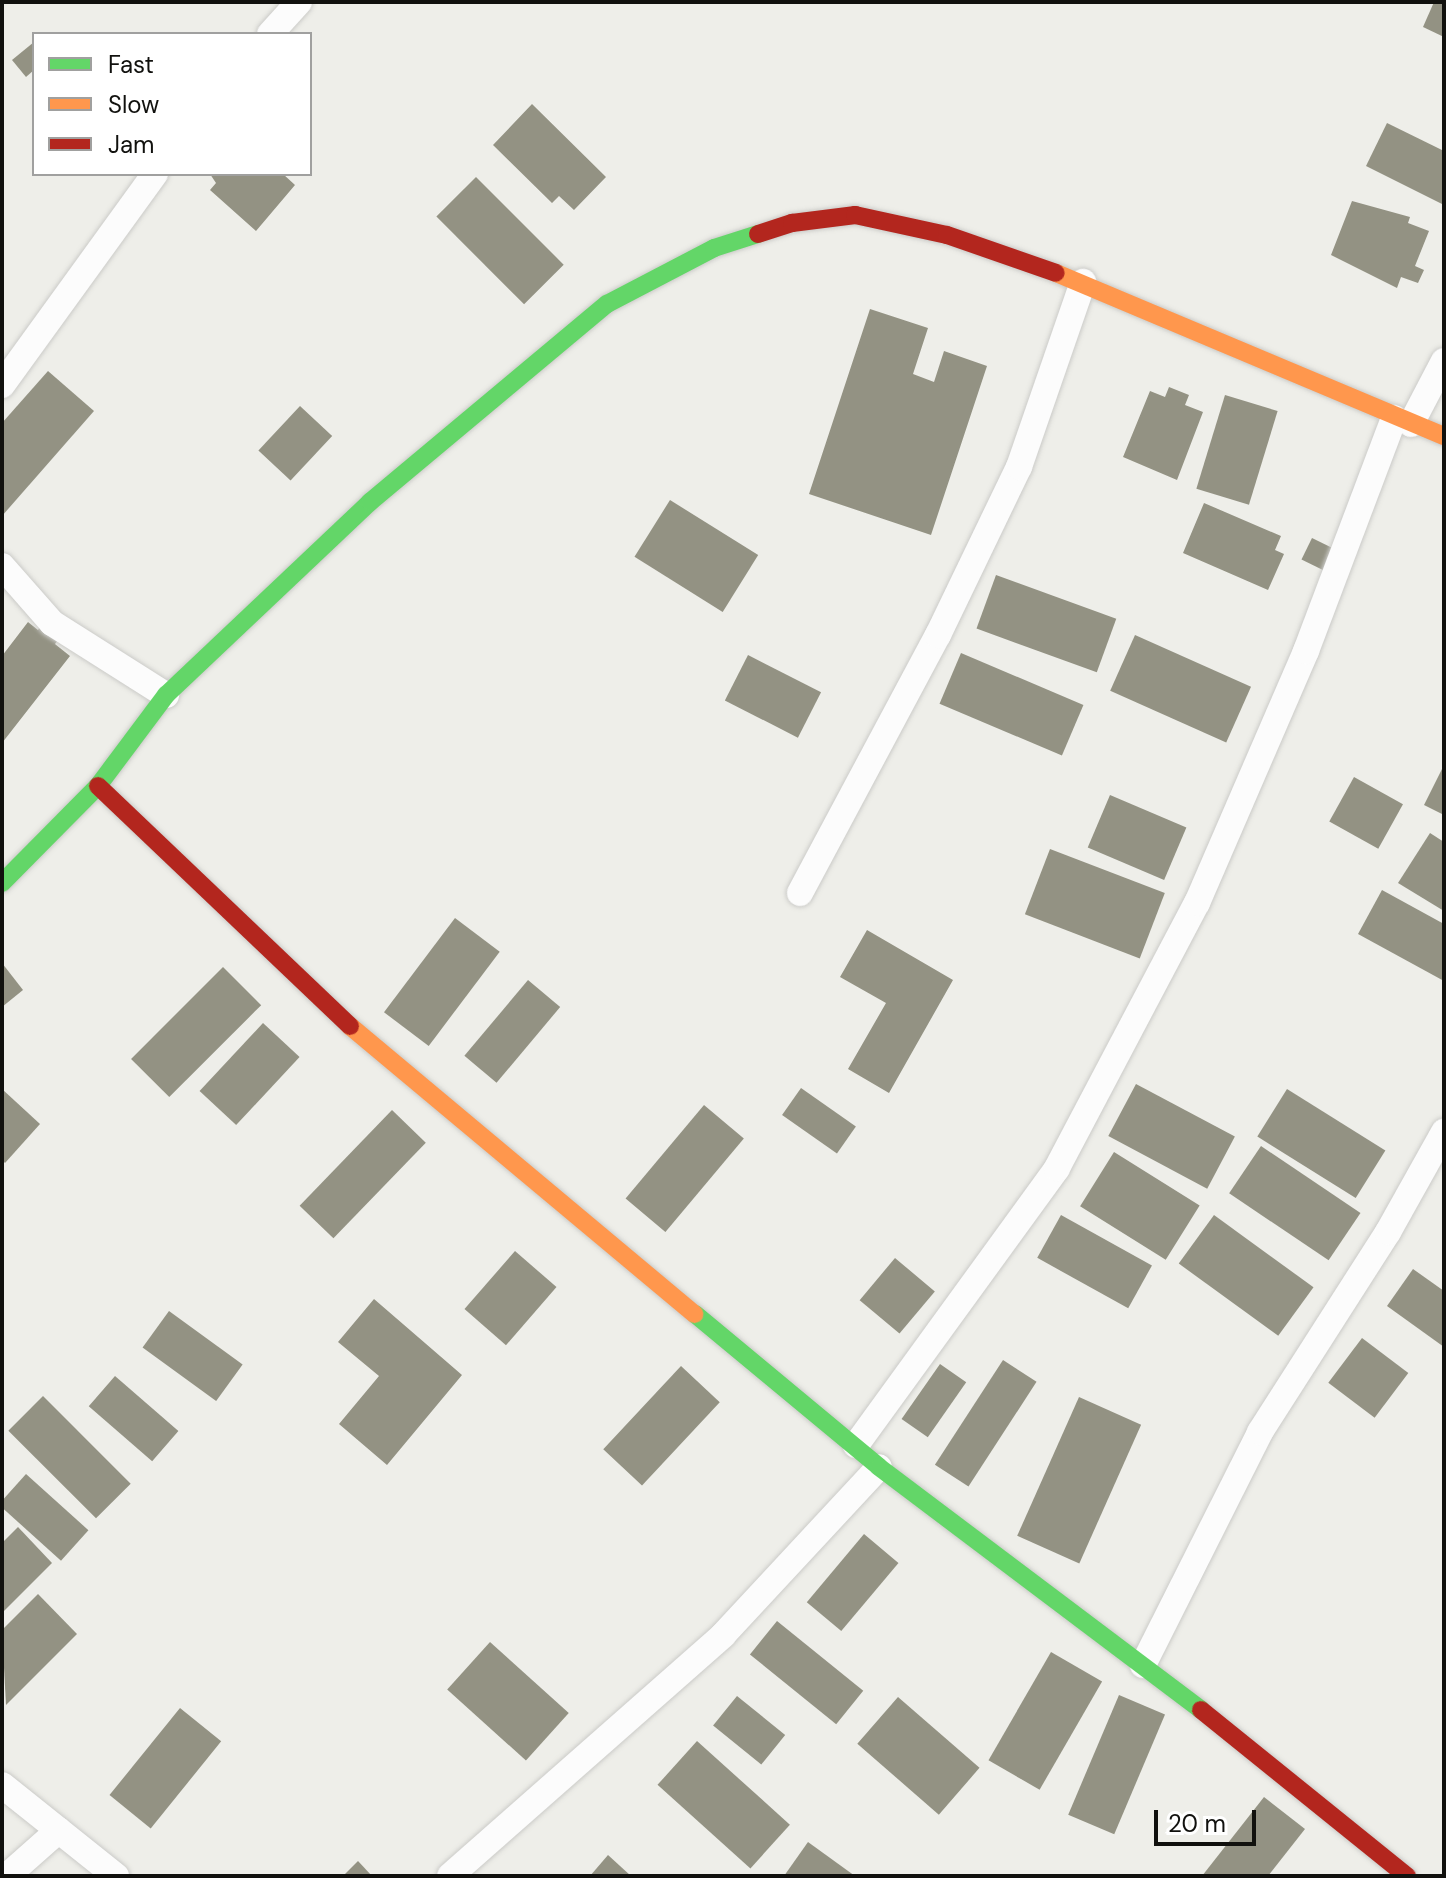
<!DOCTYPE html>
<html>
<head>
<meta charset="utf-8">
<style>
	body { margin:0 }
	#map { position:relative; width:1446px; height:1878px; overflow:hidden; background:#eeeee9; font-family:"DM Sans",sans-serif }
	div>[style] { position:absolute }
	[style*='--x'] { left:calc(var(--x)*1px); top:calc(var(--y)*1px); width:calc(var(--w)*1px); rotate:calc(var(--a)*1deg) }
	.building>* { inset:0; background:#939283; transform-origin:0 0 }
	.roads { filter:drop-shadow(0 0 2px #cbcbc8) drop-shadow(0 0 2px #cbcbc8) }
	.street>* { height:26px; margin:-13px; padding:0 13px; transform-origin:13px; border-radius:13px; background:#fcfcfc }
	.fast>* { height:18px; margin:-9px; padding:0 9px; transform-origin:9px; border-radius:9px; background:#63d668 }
	.slow>* { height:18px; margin:-9px; padding:0 9px; transform-origin:9px; border-radius:9px; background:#ff974d }
	.jam>* { height:18px; margin:-9px; padding:0 9px; transform-origin:9px; border-radius:9px; background:#b3261e }
	span { translate:-50% -50%; white-space:nowrap; text-align:center; line-height:1.15; -webkit-text-stroke:8px #fff; paint-order:stroke }
	.frame { position:absolute; inset:0; border:4px solid #11110e; pointer-events:none }
	.legend { position:absolute; left:32px; top:32px; width:280px; height:144px; box-sizing:border-box; background:#fff; border:2px solid #a0a09f; margin:0; padding:10px 14px; list-style:none; font-size:24px; color:#11110e }
	.legend li { display:flex; align-items:center; gap:16px; height:40px }
	.legend b { width:40px; border:2px solid #a0a09f }
	.scale { position:absolute; left:1154px; top:1810px; width:102px; height:36px; box-sizing:border-box; border:4px solid #11110e; border-top:0; padding-left:10px; font-size:24px; line-height:28px; white-space:nowrap; color:#11110e; -webkit-text-stroke:6px #fff; paint-order:stroke }
</style>
</head>
<body>
<div id="map">
	<div class="building">
		<i style="clip-path:polygon(1434px 2px,1444px 2px,1444px 37px,1423px 27px)"></i>
		<i style="clip-path:polygon(34px 42px,34px 70px,26px 77px,12px 60px)"></i>
		<i style="clip-path:polygon(532px 104px,606px 177px,574px 210px,559px 196px,552px 203px,493px 145px)"></i>
		<i style="clip-path:polygon(1387px 123px,1444px 151px,1444px 205px,1366px 166px)"></i>
		<i style="clip-path:polygon(210px 174px,283px 174px,295px 185px,256px 231px,210px 190px,216px 183px)"></i>
		<i style="left:476px;top:177px;width:124px;height:56px;rotate:45deg"></i>
		<i style="clip-path:polygon(1352px 201px,1410px 217px,1408px 223px,1429px 231px,1415px 266px,1424px 270px,1418px 283px,1401px 277px,1397px 288px,1331px 255px)"></i>
		<i style="clip-path:polygon(870px 309px,928px 328px,913px 374px,934px 382px,944px 351px,987px 366px,931px 535px,809px 494px)"></i>
		<i style="clip-path:polygon(48px 371px,94px 411px,2px 516px,2px 423px)"></i>
		<i style="clip-path:polygon(1169px 387px,1189px 395px,1185px 405px,1203px 412px,1177px 480px,1123px 457px,1150px 391px,1165px 397px)"></i>
		<i style="left:1225px;top:395px;width:55px;height:98px;rotate:17deg"></i>
		<i style="left:300px;top:406px;width:44px;height:61px;rotate:43deg"></i>
		<i style="left:670px;top:500px;width:104px;height:67px;rotate:32deg"></i>
		<i style="clip-path:polygon(1204px 503px,1281px 536px,1275px 550px,1284px 554px,1268px 590px,1183px 553px)"></i>
		<i style="left:1312px;top:538px;width:25px;height:24px;rotate:26deg"></i>
		<i style="left:996px;top:575px;width:128px;height:57px;rotate:20deg"></i>
		<i style="clip-path:polygon(28px 622px,38px 630px,43px 622px,61px 636px,55px 644px,70px 656px,2px 743px,2px 656px)"></i>
		<i style="left:1135px;top:635px;width:127px;height:61px;rotate:24deg"></i>
		<i style="left:961px;top:653px;width:133px;height:55px;rotate:23deg"></i>
		<i style="left:748px;top:655px;width:82px;height:51px;rotate:27deg"></i>
		<i style="clip-path:polygon(1444px 765px,1444px 815px,1424px 805px)"></i>
		<i style="left:1354px;top:777px;width:56px;height:51px;rotate:29deg"></i>
		<i style="left:1110px;top:795px;width:83px;height:57px;rotate:23deg"></i>
		<i style="clip-path:polygon(1430px 833px,1444px 842px,1444px 911px,1398px 883px)"></i>
		<i style="left:1050px;top:849px;width:123px;height:70px;rotate:21deg"></i>
		<i style="clip-path:polygon(1382px 890px,1444px 924px,1444px 981px,1358px 934px)"></i>
		<i style="left:455px;top:918px;width:56px;height:118px;rotate:37deg"></i>
		<i style="clip-path:polygon(867px 930px,953px 980px,889px 1093px,848px 1069px,886px 1003px,840px 977px)"></i>
		<i style="clip-path:polygon(2px 963px,23px 990px,2px 1007px)"></i>
		<i style="left:223px;top:967px;width:54px;height:130px;rotate:45deg"></i>
		<i style="left:528px;top:980px;width:42px;height:99px;rotate:40deg"></i>
		<i style="left:263px;top:1023px;width:50px;height:93px;rotate:43deg"></i>
		<i style="left:1136px;top:1084px;width:112px;height:59px;rotate:28deg"></i>
		<i style="left:801px;top:1088px;width:67px;height:33px;rotate:35deg"></i>
		<i style="clip-path:polygon(2px 1089px,40px 1124px,5px 1163px,2px 1160px)"></i>
		<i style="left:1287px;top:1089px;width:116px;height:56px;rotate:32deg"></i>
		<i style="left:704px;top:1105px;width:52px;height:122px;rotate:40deg"></i>
		<i style="left:392px;top:1110px;width:47px;height:133px;rotate:44deg"></i>
		<i style="left:1261px;top:1146px;width:120px;height:57px;rotate:34deg"></i>
		<i style="left:1114px;top:1152px;width:101px;height:64px;rotate:32deg"></i>
		<i style="left:1061px;top:1215px;width:104px;height:49px;rotate:29deg"></i>
		<i style="left:1214px;top:1215px;width:123px;height:60px;rotate:36deg"></i>
		<i style="left:515px;top:1251px;width:55px;height:77px;rotate:41deg"></i>
		<i style="left:895px;top:1258px;width:52px;height:55px;rotate:40deg"></i>
		<i style="clip-path:polygon(1413px 1269px,1444px 1291px,1444px 1347px,1387px 1306px)"></i>
		<i style="clip-path:polygon(374px 1299px,462px 1375px,387px 1465px,339px 1424px,379px 1376px,338px 1342px)"></i>
		<i style="left:169px;top:1311px;width:91px;height:45px;rotate:36deg"></i>
		<i style="left:1362px;top:1338px;width:58px;height:56px;rotate:37deg"></i>
		<i style="left:1003px;top:1360px;width:40px;height:125px;rotate:33deg"></i>
		<i style="left:940px;top:1364px;width:32px;height:67px;rotate:35deg"></i>
		<i style="left:681px;top:1366px;width:53px;height:114px;rotate:43deg"></i>
		<i style="left:115px;top:1376px;width:84px;height:40px;rotate:41deg"></i>
		<i style="left:43px;top:1396px;width:124px;height:49px;rotate:45deg"></i>
		<i style="left:1079px;top:1397px;width:68px;height:152px;rotate:24deg"></i>
		<i style="left:26px;top:1474px;width:84px;height:41px;rotate:42deg"></i>
		<i style="clip-path:polygon(18px 1527px,52px 1563px,2px 1613px,2px 1543px)"></i>
		<i style="left:864px;top:1534px;width:45px;height:89px;rotate:40deg"></i>
		<i style="clip-path:polygon(38px 1594px,77px 1634px,6px 1705px,2px 1630px)"></i>
		<i style="left:777px;top:1621px;width:111px;height:43px;rotate:39deg"></i>
		<i style="left:490px;top:1642px;width:106px;height:64px;rotate:42deg"></i>
		<i style="left:1051px;top:1652px;width:59px;height:125px;rotate:30deg"></i>
		<i style="left:1119px;top:1695px;width:50px;height:130px;rotate:23deg"></i>
		<i style="left:737px;top:1696px;width:62px;height:38px;rotate:39deg"></i>
		<i style="left:898px;top:1697px;width:108px;height:62px;rotate:41deg"></i>
		<i style="left:180px;top:1708px;width:53px;height:112px;rotate:39deg"></i>
		<i style="left:697px;top:1741px;width:125px;height:59px;rotate:42deg"></i>
		<i style="clip-path:polygon(1264px 1797px,1305px 1829px,1268px 1876px,1202px 1876px)"></i>
		<i style="clip-path:polygon(808px 1842px,855px 1876px,784px 1876px)"></i>
		<i style="clip-path:polygon(608px 1855px,631px 1876px,590px 1876px)"></i>
		<i style="clip-path:polygon(358px 1861px,372px 1876px,343px 1876px)"></i>
	</div>
	<div class="roads">
		<div class="street">
			<i style="--x:270;--y:34;--w:43;--a:-47.8"></i>
			<i style="--x:2;--y:385;--w:261;--a:-54.1"></i>
			<i style="--x:1411;--y:424;--w:71;--a:-62.4"></i>
			<i style="--x:2;--y:566;--w:76;--a:48.7"></i>
			<i style="--x:52;--y:623;--w:135;--a:32.3"></i>
			<i style="--x:800;--y:893;--w:293;--a:-61.9"></i>
			<i style="--x:938;--y:635;--w:187;--a:-64.3"></i>
			<i style="--x:1019;--y:467;--w:196;--a:-70.9"></i>
			<i style="--x:856;--y:1445;--w:342;--a:-54"></i>
			<i style="--x:1057;--y:1168;--w:300;--a:-62.2"></i>
			<i style="--x:1197;--y:903;--w:275;--a:-66.6"></i>
			<i style="--x:1306;--y:651;--w:249;--a:-69.3"></i>
			<i style="--x:1143;--y:1665;--w:261;--a:-63.3"></i>
			<i style="--x:1260;--y:1432;--w:237;--a:-57.4"></i>
			<i style="--x:1388;--y:1232;--w:115;--a:-60.8"></i>
			<i style="--x:2;--y:1785;--w:146;--a:38.6"></i>
			<i style="--x:7;--y:1876;--w:69;--a:-41.5"></i>
			<i style="--x:450;--y:1876;--w:364;--a:-41.4"></i>
			<i style="--x:723;--y:1635;--w:229;--a:-47.1"></i>
		</div>
		<div class="fast">
			<i style="--x:2;--y:883;--w:136;--a:-45.3"></i>
			<i style="--x:98;--y:786;--w:114;--a:-53.2"></i>
			<i style="--x:166;--y:695;--w:281;--a:-43.4"></i>
			<i style="--x:370;--y:502;--w:309;--a:-39.9"></i>
			<i style="--x:607;--y:304;--w:121;--a:-27.6"></i>
			<i style="--x:714;--y:248;--w:46;--a:-17.7"></i>
			<i style="--x:695;--y:1314;--w:239;--a:39.7"></i>
			<i style="--x:879;--y:1467;--w:403;--a:37"></i>
		</div>
		<div class="slow">
			<i style="--x:1056;--y:273;--w:421;--a:22.8"></i>
			<i style="--x:350;--y:1026;--w:449;--a:39.9"></i>
		</div>
		<div class="jam">
			<i style="--x:758;--y:234;--w:36;--a:-18"></i>
			<i style="--x:792;--y:223;--w:64;--a:-7.2"></i>
			<i style="--x:855;--y:215;--w:94;--a:12.3"></i>
			<i style="--x:947;--y:235;--w:115;--a:19.2"></i>
			<i style="--x:98;--y:786;--w:348;--a:43.6"></i>
			<i style="--x:1201;--y:1710;--w:265;--a:38.9"></i>
		</div>
	</div>
	<div class="frame"></div>
	<ul class="legend">
	<li><b style="height:10px;background:#63d668"></b>Fast</li>
	<li><b style="height:10px;background:#ff974d"></b>Slow</li>
	<li><b style="height:10px;background:#b3261e"></b>Jam</li>
	</ul>
	<div class="scale">20 m</div>
</div>
</body>
</html>
